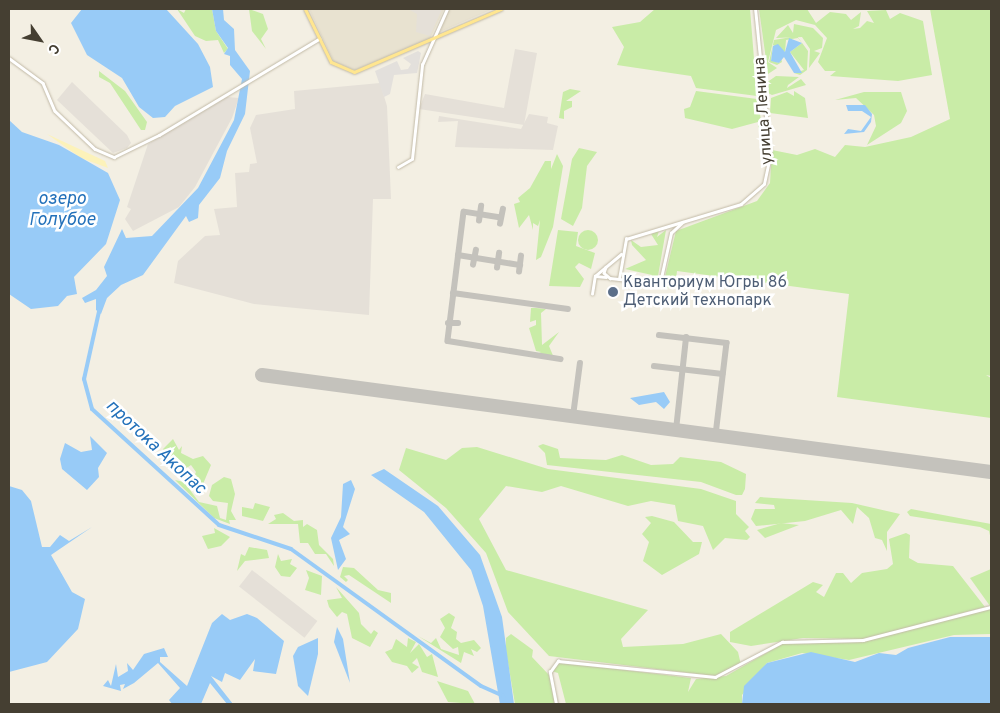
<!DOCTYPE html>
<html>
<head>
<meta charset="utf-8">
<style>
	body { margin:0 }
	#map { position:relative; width:1000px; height:713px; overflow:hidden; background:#f3efe3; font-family:Overpass,sans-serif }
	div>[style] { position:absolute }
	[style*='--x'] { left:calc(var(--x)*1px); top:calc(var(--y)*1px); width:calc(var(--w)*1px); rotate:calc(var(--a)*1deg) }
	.residential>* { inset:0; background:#e8e2d0 }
	.industrial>* { inset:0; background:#e5e0d8; transform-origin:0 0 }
	.green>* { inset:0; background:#c9eca7 }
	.round { border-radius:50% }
	.sand>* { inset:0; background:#fcf2ba }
	.parking>* { inset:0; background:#e3e0dc }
	.water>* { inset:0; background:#98cbf7 }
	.river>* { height:4px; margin:-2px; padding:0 2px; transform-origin:2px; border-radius:2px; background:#98cbf7 }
	.taxiway>* { height:5.5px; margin:-2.75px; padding:0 2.75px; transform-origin:2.75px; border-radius:2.75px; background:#c4c2bc }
	.runway>* { height:14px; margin:-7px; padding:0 7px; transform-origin:7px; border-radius:7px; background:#c4c2bc }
	.roads { filter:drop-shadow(0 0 1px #c2baa7) drop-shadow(0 0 1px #c2baa7) }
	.minor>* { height:2.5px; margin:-1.25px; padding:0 1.25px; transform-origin:1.25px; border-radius:1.25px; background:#fff }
	.major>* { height:3px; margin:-1.5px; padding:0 1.5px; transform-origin:1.5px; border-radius:1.5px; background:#ffe690 }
	.dots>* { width:14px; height:14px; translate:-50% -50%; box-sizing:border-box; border:2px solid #fff; border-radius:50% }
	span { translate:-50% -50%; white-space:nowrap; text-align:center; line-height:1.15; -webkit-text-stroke:5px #fff; paint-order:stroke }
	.street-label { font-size:16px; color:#453f32 }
	.service-label { font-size:16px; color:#4e5e75 }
	.left { translate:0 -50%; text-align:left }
	.water-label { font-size:18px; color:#2371ba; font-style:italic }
	.frame { position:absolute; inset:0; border:10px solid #453f32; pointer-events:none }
	.north { position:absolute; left:15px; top:15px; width:50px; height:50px; -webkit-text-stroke:4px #fff; paint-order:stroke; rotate:123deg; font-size:14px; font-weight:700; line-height:20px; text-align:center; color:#453f32 }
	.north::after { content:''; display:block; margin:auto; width:18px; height:22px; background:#453f32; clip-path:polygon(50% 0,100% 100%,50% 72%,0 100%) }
</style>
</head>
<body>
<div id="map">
	<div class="residential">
		<i style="clip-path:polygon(309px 9px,444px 9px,430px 39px,355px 70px,334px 62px)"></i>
		<i style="clip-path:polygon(449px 9px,493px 9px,440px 32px)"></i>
	</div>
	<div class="industrial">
		<i style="clip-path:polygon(442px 9px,430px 36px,416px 32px,417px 14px,408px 9px)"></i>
		<i style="clip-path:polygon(515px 49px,537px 53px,524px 125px,419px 109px,425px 94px,504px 108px)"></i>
		<i style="clip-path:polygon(72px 82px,127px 135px,131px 143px,127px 148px,113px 153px,57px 100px)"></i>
		<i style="clip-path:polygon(380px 83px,387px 106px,391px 199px,373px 199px,369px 315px,254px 304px,174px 283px,178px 261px,205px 236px,220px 235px,214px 209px,237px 207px,235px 173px,249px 172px,250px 164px,257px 163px,250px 128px,256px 115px,295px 109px,294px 91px)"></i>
		<i style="clip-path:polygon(227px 97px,239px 98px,232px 118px,195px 187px,179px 207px,133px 231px,125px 219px,131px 209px,127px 207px,148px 144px)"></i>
		<i style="clip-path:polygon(529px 114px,548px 117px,547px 123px,558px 126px,553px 150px,455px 147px,458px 121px,438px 122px,439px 116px,521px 129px)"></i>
		<i style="left:252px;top:570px;width:83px;height:21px;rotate:38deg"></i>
	</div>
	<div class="green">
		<i style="clip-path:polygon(177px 9px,184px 13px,186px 9px,212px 9px,216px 31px,228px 49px,224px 53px,218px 40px,206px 41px,195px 36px)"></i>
		<i style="clip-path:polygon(249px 9px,263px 14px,268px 29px,261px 39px,266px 49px,252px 31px)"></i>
		<i style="clip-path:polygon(655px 9px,750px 9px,757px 96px,696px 88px,691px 76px,617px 65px,624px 47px,612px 27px,640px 22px)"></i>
		<i style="clip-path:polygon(759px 9px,807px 9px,816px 23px,830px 12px,846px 14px,851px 20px,861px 12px,859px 26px,853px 29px,860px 28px,867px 21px,874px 23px,867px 11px,886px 10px,890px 19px,900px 13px,923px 21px,932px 75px,898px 81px,830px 76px,836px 71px,825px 71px,818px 62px,827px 38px,815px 25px,796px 20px,776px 30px,768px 62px,777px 68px,768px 74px)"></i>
		<i style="clip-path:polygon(930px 9px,991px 9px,991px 376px,986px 375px,991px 378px,991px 418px,837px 397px,849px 294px,677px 271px,675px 287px,662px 289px,676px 231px,757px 201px,770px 183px,772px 150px,797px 155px,815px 149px,835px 157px,845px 145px,865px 147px,911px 137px,950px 119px)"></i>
		<i style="clip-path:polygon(794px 24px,813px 28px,823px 38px,822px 48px,814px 51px,820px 53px,809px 68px,810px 49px,802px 37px,776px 38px,788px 25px,793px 33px)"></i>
		<i style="clip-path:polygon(797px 36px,808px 51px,807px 70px,800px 75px,794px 73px,786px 64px,794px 73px,804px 70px,790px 52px,802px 43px,798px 38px,786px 40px,785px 52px,773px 45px,771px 60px,779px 63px,781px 58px,782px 62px,777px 65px,769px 62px,774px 40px)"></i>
		<i style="clip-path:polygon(99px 71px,125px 91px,147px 122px,145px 130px,141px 130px,110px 83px,99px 77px)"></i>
		<i style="clip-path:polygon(776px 76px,799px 77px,788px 85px,787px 88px,801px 79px,806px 85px,772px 95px,766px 92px,766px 83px)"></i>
		<i style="clip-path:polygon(570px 89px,581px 91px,566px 101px,572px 101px,572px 107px,564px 111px,564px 119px,559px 118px,563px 92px)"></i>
		<i style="clip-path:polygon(696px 91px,757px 99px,764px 135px,763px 167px,758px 122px,732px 129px,685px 118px,684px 109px,690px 107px)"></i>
		<i style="clip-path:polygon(794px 91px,805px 98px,808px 118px,770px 113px,771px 98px,787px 92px,794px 96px)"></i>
		<i style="clip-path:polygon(864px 92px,901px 92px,907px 111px,901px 123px,867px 145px,876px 126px,874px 115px,856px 98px,835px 100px)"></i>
		<i style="clip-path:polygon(579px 148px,597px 152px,587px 166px,582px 208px,573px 226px,561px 219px,572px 159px)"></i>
		<i style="clip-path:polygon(557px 154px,563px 166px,553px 227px,541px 257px,536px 260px,540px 220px,538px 226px,533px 223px,533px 230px,529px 215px,519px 228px,514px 204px,520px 202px,518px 198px,530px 188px,545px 161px,551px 161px,551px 169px)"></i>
		<i style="clip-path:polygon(558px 230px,578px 232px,576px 246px,595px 253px,591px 269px,579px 263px,575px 267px,584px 279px,580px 287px,549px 286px)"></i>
		<i style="clip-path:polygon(666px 230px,658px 276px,649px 281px,652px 275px,625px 269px,646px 260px,632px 245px,631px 240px,641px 247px,658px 245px,651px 234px,659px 231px,657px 237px)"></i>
		<i class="round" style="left:578px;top:230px;width:20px;height:20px"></i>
		<i style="clip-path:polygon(531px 308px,536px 308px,536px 316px,536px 308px,546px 309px,541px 313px,542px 345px,559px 332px,549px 346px,554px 358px,535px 355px,541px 352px,536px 351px,529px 328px,536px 325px,536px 320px,530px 322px)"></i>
		<i style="clip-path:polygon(173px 439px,179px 450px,182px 446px,181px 453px,193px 459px,203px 456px,211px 465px,203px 484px,192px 481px,196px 472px,191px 465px,182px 471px,166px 454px,163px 449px)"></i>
		<i style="clip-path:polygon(543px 444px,558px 449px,560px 458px,606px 460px,622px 455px,651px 465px,673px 464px,680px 457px,721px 462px,746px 474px,745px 489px,742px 495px,736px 495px,701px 482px,547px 465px,545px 453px,538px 446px)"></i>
		<i style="clip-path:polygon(477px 447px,548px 469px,701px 489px,736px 501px,736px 514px,749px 527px,745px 531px,750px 537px,747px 540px,725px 538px,713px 550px,703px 526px,678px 521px,675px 505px,651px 501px,628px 506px,561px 486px,542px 492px,506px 486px,479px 519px,506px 570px,648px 610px,621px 639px,623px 647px,683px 644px,721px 634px,738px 652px,741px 665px,714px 676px,549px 656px,508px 612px,486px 553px,446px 508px,399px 470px,406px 448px,446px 460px,462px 448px)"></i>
		<i style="clip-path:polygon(224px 477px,231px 479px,235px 494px,231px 511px,236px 520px,229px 520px,230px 524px,214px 518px,175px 480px,184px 482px,199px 502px,217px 506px,220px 518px,226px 520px,228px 503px,213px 501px,209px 496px,212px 485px)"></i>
		<i style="clip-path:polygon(760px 497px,852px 503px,900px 514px,887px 532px,887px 551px,882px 540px,875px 538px,869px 518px,857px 507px,853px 524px,841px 510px,805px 521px,756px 526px,751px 519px,755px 509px,775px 509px,774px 505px,755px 503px)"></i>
		<i style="clip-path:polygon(255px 503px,270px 507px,263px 521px,242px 516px,242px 507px,253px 509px)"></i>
		<i style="clip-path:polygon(911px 509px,991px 524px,991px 540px,989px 531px,980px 527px,910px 516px,907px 512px)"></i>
		<i style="clip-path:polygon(283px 513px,294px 521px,303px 520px,303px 527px,307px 524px,317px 530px,319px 545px,333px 559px,334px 566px,326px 554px,315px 554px,308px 543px,300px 543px,298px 524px,268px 524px,276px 519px,274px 515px)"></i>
		<i style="clip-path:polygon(652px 516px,674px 522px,693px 542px,702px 542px,699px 554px,662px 575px,643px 561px,649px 542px,642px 534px,651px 523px,645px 517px)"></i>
		<i style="clip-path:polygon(781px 523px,799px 525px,765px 538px,757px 530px)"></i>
		<i style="clip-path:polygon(214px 528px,230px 537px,221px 546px,208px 549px,202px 536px,215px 533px)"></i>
		<i style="clip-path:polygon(906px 533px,910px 535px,909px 558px,918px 563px,953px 566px,985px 607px,866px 639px,803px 638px,751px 646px,730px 642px,730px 632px,813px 582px,823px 585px,816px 592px,824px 597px,836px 573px,843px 573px,851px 583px,862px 573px,887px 569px,893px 564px,889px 539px)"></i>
		<i style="clip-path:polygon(249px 547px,267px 550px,269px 558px,245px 561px,237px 571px,241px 554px,245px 556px)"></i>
		<i style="clip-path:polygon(278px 554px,281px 561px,292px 559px,290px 564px,297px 568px,290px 577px,281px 576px,275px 567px)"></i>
		<i style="clip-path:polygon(343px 567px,354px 568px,378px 590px,391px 593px,391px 603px,349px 575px,344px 576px,348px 580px,346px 582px,340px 577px)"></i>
		<i style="clip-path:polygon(991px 569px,991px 605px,990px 606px,970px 578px)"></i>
		<i style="clip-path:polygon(306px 570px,322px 576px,321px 595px,305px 590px,309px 578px)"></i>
		<i style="clip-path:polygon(336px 587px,359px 613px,361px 624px,371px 634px,374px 630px,378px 633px,370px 647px,352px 638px,347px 614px,342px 612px,337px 617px,329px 607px,327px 600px,342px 598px)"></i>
		<i style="clip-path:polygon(991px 608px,991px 634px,954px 635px,849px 660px,802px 653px,767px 663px,742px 695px,742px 704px,566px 704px,558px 673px,551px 671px,558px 662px,691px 678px,688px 692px,696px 679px,726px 676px,782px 644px,863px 642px)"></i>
		<i style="clip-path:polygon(449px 613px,455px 617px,451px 628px,457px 632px,456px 639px,461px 643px,474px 640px,481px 648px,477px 652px,471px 649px,474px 656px,464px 652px,461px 663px,418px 636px,431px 643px,436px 638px,441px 649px,459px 655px,458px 647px,453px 649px,440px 637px,445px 628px,440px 619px)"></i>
		<i style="clip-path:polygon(511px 634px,533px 650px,532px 657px,549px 675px,555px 704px,515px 704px,506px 651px,506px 638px)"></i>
		<i style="clip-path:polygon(396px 639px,407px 647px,408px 638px,416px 642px,410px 653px,419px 644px,427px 657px,432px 654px,438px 677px,422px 672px,417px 658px,412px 663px,419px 667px,412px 673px,407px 666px,392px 662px,385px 652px,392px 649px)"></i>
		<i style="clip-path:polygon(437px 681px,468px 691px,475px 704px,448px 702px)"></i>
	</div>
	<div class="sand">
		<i style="clip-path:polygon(47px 134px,105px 161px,108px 168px,81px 158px)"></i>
	</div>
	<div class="parking">
		<i style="clip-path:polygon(418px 51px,421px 53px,417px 73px,394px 75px,390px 94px,384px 97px,375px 71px,397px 61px,401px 70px,408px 69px,411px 64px,403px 58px)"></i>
	</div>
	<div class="water">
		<i style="clip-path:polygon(82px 9px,166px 9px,198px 44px,210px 67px,213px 87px,175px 106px,165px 117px,153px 118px,139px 107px,122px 78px,87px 55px,71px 23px)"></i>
		<i style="clip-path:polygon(212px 9px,223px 9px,224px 20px,234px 29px,235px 50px,250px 71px,245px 114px,227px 151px,220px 178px,199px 205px,198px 218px,189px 222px,186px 216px,143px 275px,121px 285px,107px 298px,101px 314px,96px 310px,96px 299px,85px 303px,82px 298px,96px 290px,107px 276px,104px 267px,122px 229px,126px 238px,152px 236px,198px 188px,234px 120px,242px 79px,230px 65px,230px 56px,224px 54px,228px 48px,216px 31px)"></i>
		<i style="clip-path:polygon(789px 38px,802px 43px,790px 52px,802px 73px,794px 73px,784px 57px,779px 63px,771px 61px,773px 46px,778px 44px,785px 52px)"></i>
		<i style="clip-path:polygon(846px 105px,865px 105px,872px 114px,871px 122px,864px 132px,844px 134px,848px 129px,861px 131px,871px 117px,862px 111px,848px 111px)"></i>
		<i style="clip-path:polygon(9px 120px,22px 132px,59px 145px,108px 173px,120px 200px,106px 244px,74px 277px,77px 294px,67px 296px,58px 306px,31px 309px,9px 294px)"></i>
		<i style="clip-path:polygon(664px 392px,670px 402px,664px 409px,656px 402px,639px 405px,630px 398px)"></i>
		<i style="clip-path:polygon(90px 436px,107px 453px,98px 468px,99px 477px,87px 490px,62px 469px,60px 459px,65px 443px,81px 452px,92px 450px)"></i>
		<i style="clip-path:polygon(384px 469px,438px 506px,480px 555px,502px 617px,514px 704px,500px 704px,483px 606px,471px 570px,424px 512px,371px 475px)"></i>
		<i style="clip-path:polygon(351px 480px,355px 489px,343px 527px,350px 534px,339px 540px,346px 559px,338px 570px,331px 538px,341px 517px,343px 484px)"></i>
		<i style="clip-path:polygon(9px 486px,22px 490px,31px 501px,42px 547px,50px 547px,60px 535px,69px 541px,92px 527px,51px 555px,72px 592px,85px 599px,78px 629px,47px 662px,9px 672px)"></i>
		<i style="clip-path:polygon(222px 614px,230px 620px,247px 614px,257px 618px,284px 641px,276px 674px,253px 671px,255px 659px,240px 680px,225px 673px,222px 682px,211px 676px,233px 704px,227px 704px,210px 683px,201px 704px,172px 704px,169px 700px,180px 688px,158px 663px,134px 683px,123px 689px,125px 684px,120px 685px,121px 691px,103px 686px,108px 680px,111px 686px,116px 664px,118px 677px,128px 671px,127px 663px,133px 670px,144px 654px,164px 648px,168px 657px,160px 657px,160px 662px,187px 686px,212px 623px)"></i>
		<i style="clip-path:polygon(337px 627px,343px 639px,350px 683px,334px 642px)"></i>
		<i style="clip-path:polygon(950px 637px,991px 637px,991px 704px,742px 704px,744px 686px,767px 663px,811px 652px,855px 662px,879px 653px,896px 655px,908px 648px)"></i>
		<i style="clip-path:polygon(318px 638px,318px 654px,308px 696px,298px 686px,293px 656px,298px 647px)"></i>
	</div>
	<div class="river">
		<i style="--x:100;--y:307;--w:74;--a:102.5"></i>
		<i style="--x:84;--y:379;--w:31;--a:75"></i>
		<i style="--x:92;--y:409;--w:172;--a:42.4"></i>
		<i style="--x:219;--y:525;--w:76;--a:18.4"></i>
		<i style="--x:291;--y:549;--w:234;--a:35.8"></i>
		<i style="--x:481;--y:686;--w:24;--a:24"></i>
		<i style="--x:503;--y:696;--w:8;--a:76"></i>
	</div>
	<div class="taxiway">
		<i style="--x:501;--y:218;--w:37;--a:-171"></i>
		<i style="--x:464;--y:212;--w:130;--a:97.1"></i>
		<i style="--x:448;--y:341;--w:114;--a:9.1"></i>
		<i style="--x:479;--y:221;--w:15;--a:-82"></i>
		<i style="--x:500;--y:224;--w:15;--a:-79"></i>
		<i style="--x:458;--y:255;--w:63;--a:9.2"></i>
		<i style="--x:473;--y:265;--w:15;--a:-79"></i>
		<i style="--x:497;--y:268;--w:15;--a:-82"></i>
		<i style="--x:519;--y:272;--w:16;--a:-83"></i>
		<i style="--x:453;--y:293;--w:116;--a:7.9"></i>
		<i style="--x:448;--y:323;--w:10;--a:0"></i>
		<i style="--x:659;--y:335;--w:68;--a:6.7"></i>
		<i style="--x:727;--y:343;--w:93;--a:96.8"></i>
		<i style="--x:654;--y:366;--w:69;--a:6.6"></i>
		<i style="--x:573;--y:416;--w:53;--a:-82.5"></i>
		<i style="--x:676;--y:430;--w:93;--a:-83.8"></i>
	</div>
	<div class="runway">
		<i style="--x:262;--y:375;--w:735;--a:7.58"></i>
	</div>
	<div class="roads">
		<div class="minor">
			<i style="--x:9;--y:58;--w:42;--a:36.3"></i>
			<i style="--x:43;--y:83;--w:30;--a:67"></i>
			<i style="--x:55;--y:111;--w:55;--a:43.5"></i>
			<i style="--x:95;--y:149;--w:21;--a:23"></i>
			<i style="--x:114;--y:157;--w:50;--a:-26.1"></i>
			<i style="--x:159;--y:135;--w:187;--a:-31"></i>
			<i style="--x:398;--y:167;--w:16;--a:-30"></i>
			<i style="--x:412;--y:159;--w:95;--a:-83.9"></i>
			<i style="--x:422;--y:65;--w:61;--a:-65.9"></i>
			<i style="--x:606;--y:267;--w:6;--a:108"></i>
			<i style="--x:604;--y:273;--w:8;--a:40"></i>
			<i style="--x:610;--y:278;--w:45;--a:6.3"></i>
			<i style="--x:655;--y:283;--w:8;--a:-40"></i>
			<i style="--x:661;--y:278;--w:46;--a:-77.5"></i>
			<i style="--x:671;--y:233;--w:16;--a:-43"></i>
			<i style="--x:595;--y:276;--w:11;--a:5"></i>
			<i style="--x:619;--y:279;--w:41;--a:-80.1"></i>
			<i style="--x:626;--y:239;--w:120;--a:-16.9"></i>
			<i style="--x:741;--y:204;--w:30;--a:-41"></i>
			<i style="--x:764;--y:184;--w:29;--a:-78"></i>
			<i style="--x:770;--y:156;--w:148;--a:-95.8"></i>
			<i style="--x:592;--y:294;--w:18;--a:-81"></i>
			<i style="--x:595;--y:276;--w:34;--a:-40"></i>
			<i style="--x:556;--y:704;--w:33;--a:-101"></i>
			<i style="--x:550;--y:672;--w:14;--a:-54"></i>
			<i style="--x:558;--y:661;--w:158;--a:5.8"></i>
			<i style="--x:715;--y:677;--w:76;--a:-27.6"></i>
			<i style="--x:782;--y:642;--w:81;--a:-1.4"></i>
			<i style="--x:863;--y:640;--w:132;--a:-14.5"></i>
		</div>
		<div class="major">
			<i style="--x:305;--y:9;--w:59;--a:63.9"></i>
			<i style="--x:331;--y:62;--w:25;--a:23"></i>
			<i style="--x:354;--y:72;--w:160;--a:-23.2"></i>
		</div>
	</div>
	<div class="dots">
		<i style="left:613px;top:292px;background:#5c6f8a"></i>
	</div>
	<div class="street-label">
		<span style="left:764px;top:111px;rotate:-94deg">улица Ленина</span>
	</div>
	<div class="service-label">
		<span class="left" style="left:623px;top:292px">Кванториум Югры 86<br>Детский технопарк</span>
	</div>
	<div class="water-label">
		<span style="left:62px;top:211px">озеро<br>Голубое</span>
		<span style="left:155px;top:448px;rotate:43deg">протока Акопас</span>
	</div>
	<div class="frame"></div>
	<div class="north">С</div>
</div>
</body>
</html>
